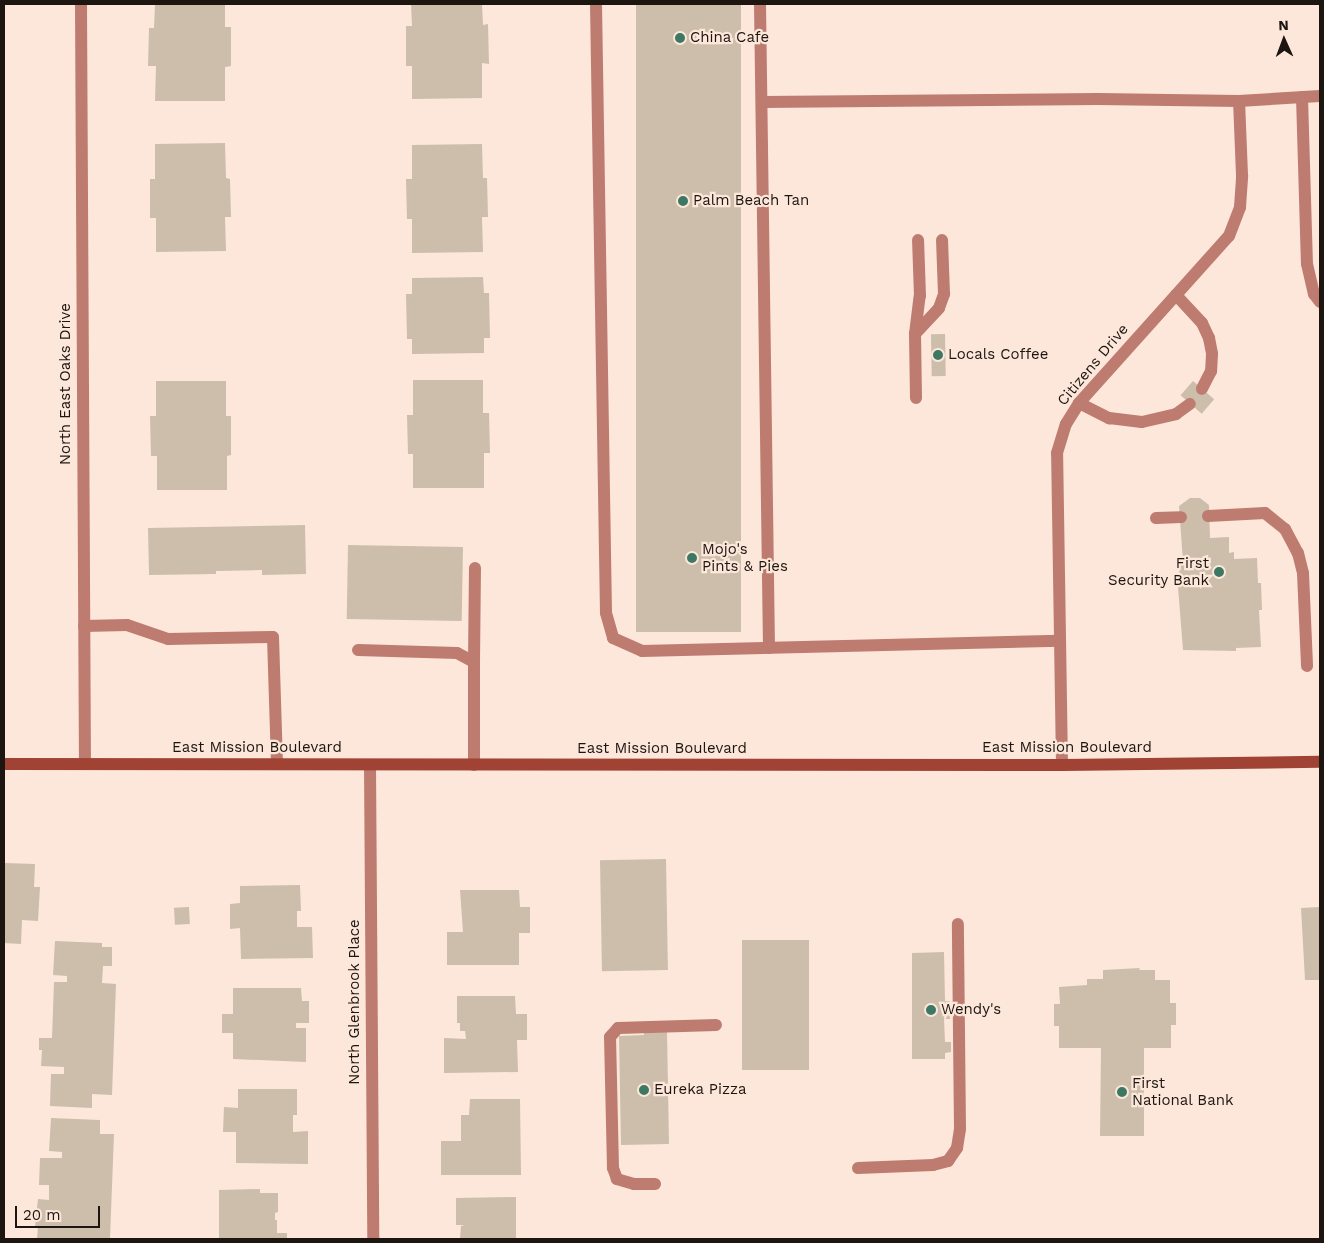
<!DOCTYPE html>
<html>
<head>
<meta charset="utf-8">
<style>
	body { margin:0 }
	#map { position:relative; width:1324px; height:1243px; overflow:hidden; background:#fde7da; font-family:"Work Sans",sans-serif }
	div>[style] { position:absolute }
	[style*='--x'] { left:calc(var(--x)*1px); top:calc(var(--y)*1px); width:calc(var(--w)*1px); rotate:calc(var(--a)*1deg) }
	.building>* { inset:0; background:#ccbeab; transform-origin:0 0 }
	.lane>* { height:12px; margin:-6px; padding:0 6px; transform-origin:6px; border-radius:6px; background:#be7c70 }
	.street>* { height:12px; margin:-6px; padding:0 6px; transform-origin:6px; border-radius:6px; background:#be7c70 }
	.secondary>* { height:12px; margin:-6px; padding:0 6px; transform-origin:6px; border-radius:6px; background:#a04234 }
	.dots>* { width:14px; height:14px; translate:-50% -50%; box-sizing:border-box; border:2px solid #fde7da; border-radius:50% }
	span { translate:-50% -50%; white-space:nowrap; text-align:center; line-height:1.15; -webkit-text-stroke:4.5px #fde7da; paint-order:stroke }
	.poi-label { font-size:15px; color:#1c1510 }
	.left { translate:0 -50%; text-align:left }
	.right { translate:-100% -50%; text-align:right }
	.street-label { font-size:15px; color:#1c1510 }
	.frame { position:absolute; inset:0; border:5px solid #1c1510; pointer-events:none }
	.north { position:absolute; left:1259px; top:15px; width:50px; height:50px; -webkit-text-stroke:4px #fde7da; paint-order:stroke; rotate:358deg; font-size:14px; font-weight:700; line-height:20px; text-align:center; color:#1c1510 }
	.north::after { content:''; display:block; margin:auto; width:18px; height:22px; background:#1c1510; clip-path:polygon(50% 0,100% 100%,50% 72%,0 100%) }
	.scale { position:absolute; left:15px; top:1206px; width:85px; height:22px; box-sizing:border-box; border:2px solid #1c1510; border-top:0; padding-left:6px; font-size:15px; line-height:18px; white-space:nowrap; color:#1c1510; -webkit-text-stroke:4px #fde7da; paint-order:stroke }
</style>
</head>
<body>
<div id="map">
	<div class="building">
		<i style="clip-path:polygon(155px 4px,225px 4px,225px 27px,231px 27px,231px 66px,225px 67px,225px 101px,155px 101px,156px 66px,148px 66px,149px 28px,154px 28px)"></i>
		<i style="clip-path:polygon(411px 4px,482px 4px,483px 25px,488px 24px,489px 64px,482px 63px,482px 98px,412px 99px,412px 66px,406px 66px,406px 26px,412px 26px)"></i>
		<i style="left:636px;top:4px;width:105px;height:628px"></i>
		<i style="clip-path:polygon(225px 143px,226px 178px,230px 179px,231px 217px,225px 217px,226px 251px,156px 252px,156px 218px,150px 218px,150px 179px,155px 179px,155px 144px)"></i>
		<i style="clip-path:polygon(482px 144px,483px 178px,487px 178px,488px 217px,482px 217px,483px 252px,412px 253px,412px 219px,407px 219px,406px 179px,412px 179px,412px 145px)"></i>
		<i style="clip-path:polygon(483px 277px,484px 293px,489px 293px,490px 338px,484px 338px,484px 353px,412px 354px,412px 339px,407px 339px,406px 294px,412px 294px,412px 278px)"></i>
		<i style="left:945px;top:334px;width:42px;height:14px;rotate:89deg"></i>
		<i style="clip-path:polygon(413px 380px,483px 380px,483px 413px,489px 413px,490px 453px,484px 453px,484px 488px,413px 488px,413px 454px,408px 454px,407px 415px,413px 415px)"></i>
		<i style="clip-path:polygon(156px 381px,226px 381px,226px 416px,231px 416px,231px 455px,227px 456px,227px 490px,157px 490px,157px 456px,151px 456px,150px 416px,156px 416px)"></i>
		<i style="left:1193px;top:381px;width:28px;height:19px;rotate:41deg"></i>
		<i style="clip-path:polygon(1190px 498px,1200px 498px,1209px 505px,1210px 538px,1229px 537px,1229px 553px,1234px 552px,1234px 559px,1257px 558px,1258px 583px,1261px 583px,1262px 610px,1259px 610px,1261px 647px,1236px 648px,1236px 651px,1183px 650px,1178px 587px,1180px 586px,1179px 562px,1183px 562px,1179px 506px)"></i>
		<i style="clip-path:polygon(305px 525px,306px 574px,262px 575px,262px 570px,216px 571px,216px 574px,149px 575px,148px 528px)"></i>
		<i style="left:348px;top:545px;width:115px;height:74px;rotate:1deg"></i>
		<i style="left:666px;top:859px;width:111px;height:66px;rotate:89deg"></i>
		<i style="clip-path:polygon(4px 863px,35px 864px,34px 887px,40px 887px,38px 921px,22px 920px,21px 944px,4px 943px)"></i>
		<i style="clip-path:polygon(300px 885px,301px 911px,297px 911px,297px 927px,312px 927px,313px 958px,241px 959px,240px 928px,230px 929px,230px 904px,240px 903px,240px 886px)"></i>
		<i style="clip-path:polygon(460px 890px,519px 890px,520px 907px,530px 907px,530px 933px,519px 933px,519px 965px,447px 965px,447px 932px,463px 932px)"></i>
		<i style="left:189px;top:907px;width:17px;height:15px;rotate:87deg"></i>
		<i style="clip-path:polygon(1320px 907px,1320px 980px,1305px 980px,1301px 908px)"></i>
		<i style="left:742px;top:940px;width:67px;height:130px"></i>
		<i style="clip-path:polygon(55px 941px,102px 943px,102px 947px,112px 947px,112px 966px,103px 966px,102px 983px,116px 984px,112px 1095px,92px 1094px,92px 1108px,50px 1106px,51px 1074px,64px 1074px,64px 1067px,41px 1066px,42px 1050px,39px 1050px,39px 1038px,52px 1038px,54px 982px,67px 982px,67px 976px,53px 975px)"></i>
		<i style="clip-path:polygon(944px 952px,945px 1001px,950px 1001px,950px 1019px,944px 1019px,945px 1042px,951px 1042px,951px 1052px,945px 1053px,945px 1059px,912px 1059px,912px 953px)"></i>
		<i style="clip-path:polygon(1140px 968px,1139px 970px,1155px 970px,1155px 980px,1170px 980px,1170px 1003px,1176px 1003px,1176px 1025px,1171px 1025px,1171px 1048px,1144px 1048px,1144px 1136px,1100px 1136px,1101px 1048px,1059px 1048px,1059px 1026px,1054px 1026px,1054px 1004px,1060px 1004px,1059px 987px,1087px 985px,1087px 979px,1103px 979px,1103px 970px)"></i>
		<i style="clip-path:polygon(233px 988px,301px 988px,302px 1001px,309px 1001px,309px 1023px,296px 1023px,296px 1028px,306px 1028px,306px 1062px,233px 1059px,233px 1033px,222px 1033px,222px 1014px,233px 1014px)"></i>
		<i style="clip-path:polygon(457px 996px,515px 996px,516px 1014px,527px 1014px,527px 1040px,517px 1040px,518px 1072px,444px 1073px,444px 1038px,466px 1039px,465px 1031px,460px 1031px,460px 1023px,457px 1023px)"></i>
		<i style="clip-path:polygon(644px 1031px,667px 1031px,669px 1144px,621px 1145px,619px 1036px,644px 1035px)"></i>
		<i style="clip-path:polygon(238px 1089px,297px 1089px,297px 1115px,293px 1115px,293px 1132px,308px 1131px,308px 1164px,236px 1163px,236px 1132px,223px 1132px,224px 1107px,238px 1108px)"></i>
		<i style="clip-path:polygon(470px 1099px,520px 1099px,521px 1175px,441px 1175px,441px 1141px,461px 1141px,461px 1115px,469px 1115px)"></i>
		<i style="clip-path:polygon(51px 1118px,100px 1120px,100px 1134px,114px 1134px,110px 1239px,37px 1239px,38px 1227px,35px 1227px,38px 1199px,49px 1200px,49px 1185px,39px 1185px,40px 1158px,62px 1158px,62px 1152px,49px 1151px)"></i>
		<i style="clip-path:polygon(260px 1189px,260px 1193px,278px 1193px,278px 1212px,275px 1213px,275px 1220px,277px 1220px,277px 1233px,287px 1233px,287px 1239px,219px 1239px,219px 1190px)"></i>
		<i style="clip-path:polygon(516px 1197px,516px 1239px,460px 1239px,461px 1226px,465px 1225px,456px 1225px,456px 1198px)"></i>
	</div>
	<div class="lane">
		<i style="--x:596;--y:4;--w:609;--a:89.06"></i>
		<i style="--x:606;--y:613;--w:26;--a:74"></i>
		<i style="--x:613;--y:638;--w:32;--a:24"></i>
		<i style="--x:642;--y:651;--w:418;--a:-1.4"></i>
		<i style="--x:760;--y:4;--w:644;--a:89.2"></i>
		<i style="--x:1302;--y:97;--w:167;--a:88.3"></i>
		<i style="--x:1307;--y:264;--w:31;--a:77"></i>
		<i style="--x:1314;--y:294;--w:10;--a:53"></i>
		<i style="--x:762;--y:102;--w:336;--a:-0.5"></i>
		<i style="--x:1098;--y:99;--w:141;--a:0.8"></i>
		<i style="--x:1176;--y:295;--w:38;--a:47"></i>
		<i style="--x:1202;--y:323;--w:17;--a:65"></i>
		<i style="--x:1209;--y:338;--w:16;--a:79"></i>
		<i style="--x:1212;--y:354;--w:17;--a:93"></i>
		<i style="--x:1211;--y:371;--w:20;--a:117"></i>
		<i style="--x:915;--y:334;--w:35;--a:-47"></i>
		<i style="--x:939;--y:308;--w:15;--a:-70"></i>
		<i style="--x:944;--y:294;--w:54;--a:-92.1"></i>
		<i style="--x:916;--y:398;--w:64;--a:-90.9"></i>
		<i style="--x:915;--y:334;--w:38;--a:-83"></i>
		<i style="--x:920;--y:296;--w:56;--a:-92"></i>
		<i style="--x:1079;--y:403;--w:34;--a:27"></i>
		<i style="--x:1109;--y:418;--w:33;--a:7"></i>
		<i style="--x:1142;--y:422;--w:35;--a:-13"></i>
		<i style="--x:1176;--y:414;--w:17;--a:-36"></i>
		<i style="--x:1208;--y:516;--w:57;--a:-3"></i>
		<i style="--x:1265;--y:513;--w:26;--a:39"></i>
		<i style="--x:1285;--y:529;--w:27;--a:62"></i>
		<i style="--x:1298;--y:553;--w:21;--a:76"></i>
		<i style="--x:1303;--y:573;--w:93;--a:87.5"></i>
		<i style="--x:1156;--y:518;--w:25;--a:-2"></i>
		<i style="--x:84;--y:626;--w:43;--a:-1.3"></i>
		<i style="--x:127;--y:625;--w:43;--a:18.9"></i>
		<i style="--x:168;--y:639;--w:105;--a:-1.1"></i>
		<i style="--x:273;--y:637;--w:127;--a:88.2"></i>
		<i style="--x:358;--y:650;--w:99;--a:1.7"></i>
		<i style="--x:457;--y:653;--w:19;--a:28"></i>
		<i style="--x:474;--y:662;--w:103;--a:90"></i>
		<i style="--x:474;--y:662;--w:94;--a:-89.4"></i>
		<i style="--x:858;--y:1168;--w:75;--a:-2.3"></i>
		<i style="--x:933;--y:1165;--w:16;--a:-15"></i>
		<i style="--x:948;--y:1161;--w:16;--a:-55"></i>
		<i style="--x:957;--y:1148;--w:19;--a:-81"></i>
		<i style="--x:960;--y:1129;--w:205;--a:-90.6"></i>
		<i style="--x:655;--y:1184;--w:21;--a:180"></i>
		<i style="--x:634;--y:1184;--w:18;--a:-164"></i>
		<i style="--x:617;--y:1179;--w:12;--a:-110"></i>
		<i style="--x:613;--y:1168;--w:131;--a:-91.3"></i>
		<i style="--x:610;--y:1037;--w:12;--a:-48"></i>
		<i style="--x:618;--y:1028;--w:98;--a:-1.8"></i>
	</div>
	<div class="street">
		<i style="--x:81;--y:4;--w:760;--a:89.7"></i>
		<i style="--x:370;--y:765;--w:474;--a:89.6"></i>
		<i style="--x:1062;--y:765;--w:312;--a:-90.9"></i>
		<i style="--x:1057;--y:453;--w:30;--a:-73"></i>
		<i style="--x:1066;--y:424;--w:25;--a:-58"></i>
		<i style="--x:1079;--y:403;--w:224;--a:-48.1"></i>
		<i style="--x:1229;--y:236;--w:31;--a:-69"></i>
		<i style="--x:1240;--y:207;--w:32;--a:-86"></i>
		<i style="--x:1242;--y:175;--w:74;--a:-92.3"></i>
		<i style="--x:1239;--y:101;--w:81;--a:-3.5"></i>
	</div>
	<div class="secondary">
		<i style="--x:4;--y:764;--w:1058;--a:0.05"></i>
		<i style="--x:1062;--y:765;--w:258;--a:-0.7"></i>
	</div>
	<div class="dots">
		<i style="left:680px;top:38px;background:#3c7864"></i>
		<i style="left:683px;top:201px;background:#3c7864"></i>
		<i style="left:938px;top:355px;background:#3c7864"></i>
		<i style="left:692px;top:558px;background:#3c7864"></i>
		<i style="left:1219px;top:572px;background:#3c7864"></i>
		<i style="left:931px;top:1010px;background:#3c7864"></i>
		<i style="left:644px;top:1090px;background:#3c7864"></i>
		<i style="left:1122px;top:1092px;background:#3c7864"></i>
	</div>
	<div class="poi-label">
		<span class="left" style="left:690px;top:38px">China Cafe</span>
		<span class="left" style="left:693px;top:201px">Palm Beach Tan</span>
		<span class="left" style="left:948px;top:355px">Locals Coffee</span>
		<span class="left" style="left:702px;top:558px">Mojo's<br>Pints &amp; Pies</span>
		<span class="right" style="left:1209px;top:572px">First<br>Security Bank</span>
		<span class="left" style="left:941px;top:1010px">Wendy's</span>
		<span class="left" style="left:1132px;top:1092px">First<br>National Bank</span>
		<span class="left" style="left:654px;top:1090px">Eureka Pizza</span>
	</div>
	<div class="street-label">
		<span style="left:1093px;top:365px;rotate:-50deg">Citizens Drive</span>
		<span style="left:66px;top:384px;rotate:-90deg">North East Oaks Drive</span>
		<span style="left:257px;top:748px">East Mission Boulevard</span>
		<span style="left:1067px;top:748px">East Mission Boulevard</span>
		<span style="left:662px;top:749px">East Mission Boulevard</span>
		<span style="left:355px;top:1002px;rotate:-90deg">North Glenbrook Place</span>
	</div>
	<div class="frame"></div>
	<div class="north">N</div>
	<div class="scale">20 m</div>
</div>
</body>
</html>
